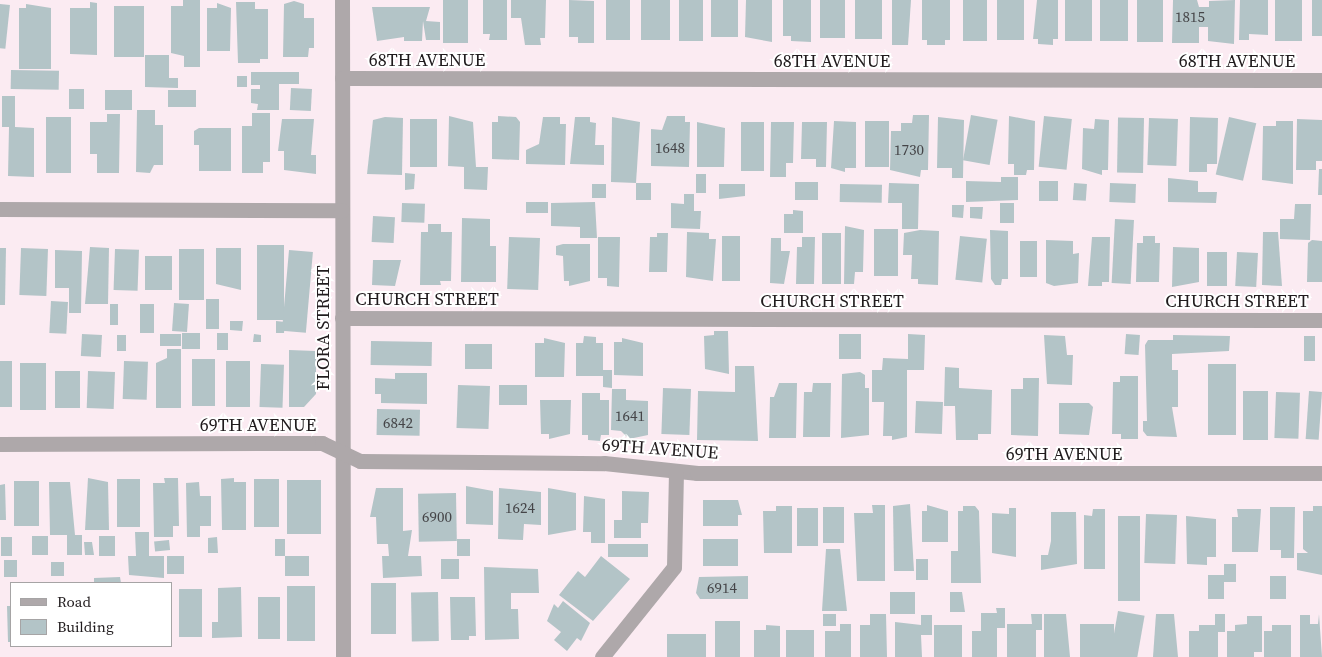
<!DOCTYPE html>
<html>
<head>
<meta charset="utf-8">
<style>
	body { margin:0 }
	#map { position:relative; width:1322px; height:657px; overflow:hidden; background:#fbebf2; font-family:"Source Serif 4",serif }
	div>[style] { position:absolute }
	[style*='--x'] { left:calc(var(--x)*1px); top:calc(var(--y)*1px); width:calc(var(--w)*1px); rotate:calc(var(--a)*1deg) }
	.building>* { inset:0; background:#b3c4c7; transform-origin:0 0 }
	.street>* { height:15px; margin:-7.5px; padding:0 7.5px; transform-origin:7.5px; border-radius:7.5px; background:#aea8aa }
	span { translate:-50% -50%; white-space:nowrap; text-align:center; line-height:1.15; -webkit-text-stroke:4px #fff; paint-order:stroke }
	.number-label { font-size:15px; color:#454548 }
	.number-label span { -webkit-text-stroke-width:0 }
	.street-label { font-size:18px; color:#201b1d }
	.legend { position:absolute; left:10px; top:582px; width:162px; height:65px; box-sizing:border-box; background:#fff; border:1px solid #a6a4a5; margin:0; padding:6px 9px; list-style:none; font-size:15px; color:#201b1d }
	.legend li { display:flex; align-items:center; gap:10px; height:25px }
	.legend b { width:25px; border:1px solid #a6a4a5 }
</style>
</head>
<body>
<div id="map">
	<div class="building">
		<i style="clip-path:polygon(183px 0,200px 0,200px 67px,184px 67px,184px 56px,171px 53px,171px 6px,183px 6px)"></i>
		<i style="left:443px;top:0;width:25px;height:43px"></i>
		<i style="clip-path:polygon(483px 0,507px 0,507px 40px,489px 40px,490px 34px,483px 34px)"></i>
		<i style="clip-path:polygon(511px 0,546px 0,545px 38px,540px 38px,541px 45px,525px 45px,521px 18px,511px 18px)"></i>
		<i style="clip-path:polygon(569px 0,594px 1px,594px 43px,578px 43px,578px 37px,569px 37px)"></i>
		<i style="left:606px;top:0;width:24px;height:40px"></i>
		<i style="left:641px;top:0;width:29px;height:40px"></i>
		<i style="left:679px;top:0;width:24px;height:41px"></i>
		<i style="left:711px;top:0;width:27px;height:37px"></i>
		<i style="clip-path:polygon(746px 0,772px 0,772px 42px,745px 37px)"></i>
		<i style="clip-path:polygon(783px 0,811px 0,811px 42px,791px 41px,791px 36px,783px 36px)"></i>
		<i style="left:820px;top:0;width:25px;height:38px"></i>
		<i style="left:855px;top:0;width:27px;height:39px"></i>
		<i style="clip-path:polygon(892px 0,911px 0,908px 45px,892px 45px)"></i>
		<i style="clip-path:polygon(922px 0,950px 0,950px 40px,945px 40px,945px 45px,927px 45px,927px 40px,922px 40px)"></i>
		<i style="left:963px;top:0;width:24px;height:41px"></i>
		<i style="left:997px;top:0;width:27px;height:40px"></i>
		<i style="clip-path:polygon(1037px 0,1058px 0,1058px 39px,1053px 39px,1053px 45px,1038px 44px,1038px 39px,1033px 39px)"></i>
		<i style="left:1065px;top:0;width:27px;height:41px"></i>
		<i style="left:1100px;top:0;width:28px;height:41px"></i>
		<i style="left:1137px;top:0;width:26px;height:42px"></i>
		<i style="clip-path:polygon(1173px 0,1197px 0,1199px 7px,1209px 7px,1209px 1px,1235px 0,1234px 44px,1208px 41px,1208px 27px,1199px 27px,1199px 43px,1172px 43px)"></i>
		<i style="clip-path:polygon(1240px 0,1268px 0,1268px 35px,1249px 34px,1249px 40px,1239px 40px)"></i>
		<i style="left:1275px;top:0;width:27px;height:41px"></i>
		<i style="left:1312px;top:0;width:10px;height:36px"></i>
		<i style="clip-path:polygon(294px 1px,304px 4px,304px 18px,314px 18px,314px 48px,309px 48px,308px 57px,283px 57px,284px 4px)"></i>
		<i style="clip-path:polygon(90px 2px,97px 3px,97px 55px,70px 54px,70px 8px,90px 8px)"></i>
		<i style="clip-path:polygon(236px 2px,255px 2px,255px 9px,268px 9px,268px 59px,260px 59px,260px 63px,238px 63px)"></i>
		<i style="clip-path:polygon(217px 3px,231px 8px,230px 51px,207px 51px,207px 8px,217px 8px)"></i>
		<i style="left:0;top:4px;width:10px;height:44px;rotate:6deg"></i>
		<i style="clip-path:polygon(26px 4px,51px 8px,51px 69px,19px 69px,19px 8px,26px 8px)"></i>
		<i style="left:114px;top:6px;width:30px;height:51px"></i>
		<i style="clip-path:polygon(372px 7px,430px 7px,426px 21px,440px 22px,440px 40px,426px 40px,423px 21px,422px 41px,404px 41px,404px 37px,377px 41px)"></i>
		<i style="clip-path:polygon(145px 55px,169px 55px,169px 78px,178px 78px,178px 88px,145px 87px)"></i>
		<i style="left:11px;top:70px;width:48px;height:19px;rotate:1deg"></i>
		<i style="clip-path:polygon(251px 72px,299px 72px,299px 84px,279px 84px,279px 110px,257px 110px,258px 104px,251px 103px,251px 89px,260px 89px,260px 85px,251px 85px)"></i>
		<i style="left:237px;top:76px;width:10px;height:11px"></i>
		<i style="left:291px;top:88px;width:21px;height:22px;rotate:3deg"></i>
		<i style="left:69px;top:89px;width:15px;height:20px"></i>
		<i style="left:105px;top:90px;width:27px;height:20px"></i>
		<i style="left:168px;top:90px;width:28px;height:17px"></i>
		<i style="clip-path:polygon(2px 96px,15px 96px,15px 127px,34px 128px,34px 177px,8px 176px,9px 127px,2px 127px)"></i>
		<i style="clip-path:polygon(137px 110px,155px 110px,155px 125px,163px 125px,163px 165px,154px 165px,150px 173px,136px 172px)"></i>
		<i style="clip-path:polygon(252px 113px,270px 113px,270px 162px,263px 162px,263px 173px,242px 173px,242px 126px,252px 126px)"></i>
		<i style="clip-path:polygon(107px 114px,120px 114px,119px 173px,97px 173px,97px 154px,90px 154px,90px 122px,107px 122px)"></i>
		<i style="clip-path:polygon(913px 115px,929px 115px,928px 170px,921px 170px,920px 177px,890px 170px,891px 131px,901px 131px,901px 123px,912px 123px)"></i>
		<i style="left:971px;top:115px;width:27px;height:46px;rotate:10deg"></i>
		<i style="clip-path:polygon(449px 116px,473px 122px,476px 167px,488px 167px,487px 190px,464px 189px,464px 167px,448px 166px)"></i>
		<i style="clip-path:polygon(498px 116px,516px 117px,520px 122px,519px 160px,492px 159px,492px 122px,498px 122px)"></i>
		<i style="clip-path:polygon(667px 116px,685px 116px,685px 122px,690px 122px,689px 167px,651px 166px,651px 129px,662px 130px)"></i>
		<i style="clip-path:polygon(1009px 116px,1035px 121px,1034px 170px,1027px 170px,1026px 175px,1014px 175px,1014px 164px,1008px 164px)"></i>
		<i style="left:1044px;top:116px;width:28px;height:51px;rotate:6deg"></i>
		<i style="left:46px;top:117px;width:25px;height:56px"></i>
		<i style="clip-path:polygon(385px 117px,403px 118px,402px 175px,367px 174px,373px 120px)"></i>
		<i style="clip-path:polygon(543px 117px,560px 117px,560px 124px,566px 124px,565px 165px,526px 164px,526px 150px,539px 144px)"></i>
		<i style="clip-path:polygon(575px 117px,590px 117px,590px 122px,596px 123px,595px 145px,604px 145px,604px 165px,570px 164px)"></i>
		<i style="clip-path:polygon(612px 117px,640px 122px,636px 183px,611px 182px)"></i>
		<i style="clip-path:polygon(938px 117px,964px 120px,963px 178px,952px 178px,952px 168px,937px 168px)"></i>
		<i style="clip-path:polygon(1190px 117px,1218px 118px,1217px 164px,1207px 164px,1207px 172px,1189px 172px)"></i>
		<i style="left:1229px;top:117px;width:28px;height:59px;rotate:13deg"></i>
		<i style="left:1144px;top:118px;width:55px;height:26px;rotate:91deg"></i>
		<i style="left:1149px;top:118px;width:29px;height:47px;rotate:2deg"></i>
		<i style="clip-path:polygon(282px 119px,314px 119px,311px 155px,316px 155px,316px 174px,284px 170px,284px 151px,278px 151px)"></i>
		<i style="left:410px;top:119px;width:27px;height:48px"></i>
		<i style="clip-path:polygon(1095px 119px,1109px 120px,1108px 170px,1102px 170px,1102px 175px,1082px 169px,1083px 128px,1094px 129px)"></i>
		<i style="clip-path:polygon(1297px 119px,1322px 120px,1322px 161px,1316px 161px,1316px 170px,1296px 170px)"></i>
		<i style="clip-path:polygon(834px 121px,856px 122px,856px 168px,845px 168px,845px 172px,831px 168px)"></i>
		<i style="left:865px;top:121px;width:24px;height:46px"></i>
		<i style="clip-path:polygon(1276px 121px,1293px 121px,1293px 184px,1262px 180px,1263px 126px,1276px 126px)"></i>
		<i style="clip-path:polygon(697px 122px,725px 128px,724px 167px,697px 167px)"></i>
		<i style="left:741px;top:122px;width:23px;height:49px"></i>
		<i style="clip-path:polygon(771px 122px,794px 122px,793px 163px,786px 163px,786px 177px,770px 177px)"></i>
		<i style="clip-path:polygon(802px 122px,827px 122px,826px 167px,816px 167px,816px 159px,801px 159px)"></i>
		<i style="clip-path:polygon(199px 128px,231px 128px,231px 171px,199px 171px,199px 145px,194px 145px,194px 131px)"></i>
		<i style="clip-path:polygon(1319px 169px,1322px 169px,1322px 195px,1318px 195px)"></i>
		<i style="clip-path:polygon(405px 173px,415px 174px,414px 189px,405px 190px)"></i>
		<i style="left:696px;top:174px;width:10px;height:19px"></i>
		<i style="clip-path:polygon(1001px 177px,1018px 177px,1018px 200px,966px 202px,966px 181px,1001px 182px)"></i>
		<i style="clip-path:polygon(1168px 178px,1198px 181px,1198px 192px,1217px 192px,1216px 203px,1168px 202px)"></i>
		<i style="left:1039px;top:181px;width:19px;height:20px"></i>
		<i style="left:795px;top:182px;width:23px;height:18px"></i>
		<i style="left:636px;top:183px;width:15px;height:17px"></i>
		<i style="clip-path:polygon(889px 183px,919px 184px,918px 229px,902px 229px,902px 203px,888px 203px)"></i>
		<i style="left:1074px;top:183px;width:13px;height:17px;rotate:4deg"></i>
		<i style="left:1110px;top:183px;width:26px;height:19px;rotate:2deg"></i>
		<i style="left:592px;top:184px;width:14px;height:14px"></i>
		<i style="clip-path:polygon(719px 184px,745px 184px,745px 196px,719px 199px)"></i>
		<i style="left:840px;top:184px;width:42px;height:18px;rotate:1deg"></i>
		<i style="clip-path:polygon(684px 194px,694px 194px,694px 211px,701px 211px,700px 229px,671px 228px,671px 203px,684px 204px)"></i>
		<i style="left:526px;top:202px;width:22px;height:11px"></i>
		<i style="clip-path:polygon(595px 202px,597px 238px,580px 238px,580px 227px,551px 226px,551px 203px)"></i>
		<i style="left:402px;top:203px;width:23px;height:19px;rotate:2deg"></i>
		<i style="left:1000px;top:203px;width:14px;height:20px"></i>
		<i style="clip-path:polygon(1295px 204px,1311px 204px,1310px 240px,1280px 239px,1280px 219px,1294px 219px)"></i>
		<i style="clip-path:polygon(952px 205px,964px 205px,963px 218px,952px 217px)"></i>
		<i style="clip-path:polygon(970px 207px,983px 207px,982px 219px,970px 218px)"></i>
		<i style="clip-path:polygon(793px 210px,803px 211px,803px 233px,784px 233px,784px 214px,793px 214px)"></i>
		<i style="left:373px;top:216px;width:22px;height:26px;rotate:3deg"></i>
		<i style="clip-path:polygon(462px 218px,490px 219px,490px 246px,496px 246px,496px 282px,461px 282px)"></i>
		<i style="left:1115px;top:219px;width:19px;height:64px;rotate:3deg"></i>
		<i style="clip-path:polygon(428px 224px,441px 224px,441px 232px,452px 232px,451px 281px,440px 281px,441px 285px,420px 285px,421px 232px,428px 232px)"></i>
		<i style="clip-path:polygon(845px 226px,864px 230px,863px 272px,855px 272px,854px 284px,844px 284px)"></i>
		<i style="left:874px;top:229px;width:24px;height:47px"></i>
		<i style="clip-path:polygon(920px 230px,939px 231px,938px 285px,918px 284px,918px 279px,911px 279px,912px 255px,903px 255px,904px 233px)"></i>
		<i style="clip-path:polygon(990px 230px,1008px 231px,1008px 279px,1002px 279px,1001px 285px,995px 285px,991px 279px)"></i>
		<i style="clip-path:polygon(687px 232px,709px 233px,709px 239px,716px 239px,713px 281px,686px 277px)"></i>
		<i style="clip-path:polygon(1263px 232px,1278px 232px,1282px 286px,1262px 285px)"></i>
		<i style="clip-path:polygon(657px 233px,668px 233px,667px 272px,649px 272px,650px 237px,657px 237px)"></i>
		<i style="left:822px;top:233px;width:19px;height:51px"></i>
		<i style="left:722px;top:236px;width:18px;height:45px"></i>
		<i style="left:960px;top:236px;width:27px;height:44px;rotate:6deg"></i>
		<i style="clip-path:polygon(1143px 236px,1155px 236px,1155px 243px,1160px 243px,1159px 282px,1136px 282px,1137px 243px,1143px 243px)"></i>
		<i style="left:509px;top:237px;width:31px;height:52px;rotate:2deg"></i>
		<i style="clip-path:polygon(598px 237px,620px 237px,619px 287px,607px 286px,607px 278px,598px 278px)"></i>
		<i style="clip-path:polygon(802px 237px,815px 237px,814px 284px,796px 284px,797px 247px,802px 247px)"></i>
		<i style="clip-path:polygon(1092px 237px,1110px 237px,1109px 282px,1102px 282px,1102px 286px,1088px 286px)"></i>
		<i style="clip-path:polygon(771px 238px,781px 238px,781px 251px,790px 251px,784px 284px,770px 283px)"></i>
		<i style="clip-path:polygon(1046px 240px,1073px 241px,1073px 254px,1079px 253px,1078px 283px,1054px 286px,1046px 283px)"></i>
		<i style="clip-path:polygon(1312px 240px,1322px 241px,1322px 282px,1307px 282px,1308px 243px)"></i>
		<i style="left:1020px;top:241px;width:17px;height:36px"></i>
		<i style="clip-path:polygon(563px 244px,590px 244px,590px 281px,569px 286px,569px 281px,564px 281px,563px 256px,556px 255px,556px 246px)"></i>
		<i style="left:284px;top:245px;width:75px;height:27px;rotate:90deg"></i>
		<i style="clip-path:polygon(90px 247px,109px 248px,108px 304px,85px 304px)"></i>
		<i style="clip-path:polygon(1173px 247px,1199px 248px,1199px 282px,1172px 287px)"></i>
		<i style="clip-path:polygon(0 248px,6px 248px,5px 305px,0 305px)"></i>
		<i style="left:21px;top:248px;width:27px;height:47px;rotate:2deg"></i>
		<i style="clip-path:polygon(216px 248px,241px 248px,241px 290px,216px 284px)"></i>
		<i style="left:115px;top:249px;width:24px;height:41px;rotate:2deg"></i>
		<i style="left:179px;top:249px;width:25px;height:51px"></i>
		<i style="clip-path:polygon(55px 250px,82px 251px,81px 313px,69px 313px,69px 288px,55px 288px)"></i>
		<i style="left:289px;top:250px;width:24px;height:81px;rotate:5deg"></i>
		<i style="left:1207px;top:252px;width:20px;height:34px"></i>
		<i style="left:1237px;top:252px;width:21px;height:34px;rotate:3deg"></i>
		<i style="left:145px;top:256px;width:27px;height:34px"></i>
		<i style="clip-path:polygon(373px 260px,401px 260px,395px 286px,372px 285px)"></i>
		<i style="left:206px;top:299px;width:13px;height:30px"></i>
		<i style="left:51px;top:301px;width:17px;height:32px;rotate:3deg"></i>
		<i style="left:174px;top:303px;width:15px;height:28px;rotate:4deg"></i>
		<i style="left:110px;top:304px;width:8px;height:21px"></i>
		<i style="left:140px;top:304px;width:14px;height:29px"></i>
		<i style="clip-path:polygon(230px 321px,243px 321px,242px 331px,230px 330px)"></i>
		<i style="clip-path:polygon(276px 321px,285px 322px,284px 333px,276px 333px)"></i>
		<i style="clip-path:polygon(714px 331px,728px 331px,729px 374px,705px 369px,704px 336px,714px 335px)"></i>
		<i style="left:182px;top:333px;width:18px;height:16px"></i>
		<i style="left:217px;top:333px;width:11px;height:17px"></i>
		<i style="left:82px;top:334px;width:20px;height:22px;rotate:3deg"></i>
		<i style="left:160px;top:334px;width:21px;height:12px"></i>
		<i style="clip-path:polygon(254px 334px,261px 335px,261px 342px,253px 342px)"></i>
		<i style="left:839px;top:334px;width:22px;height:25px"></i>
		<i style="clip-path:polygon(908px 334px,925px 335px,924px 370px,907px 370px,907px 437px,892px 440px,892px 436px,883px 436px,884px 402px,872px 402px,872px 370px,882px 370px,883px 358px,908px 359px)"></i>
		<i style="left:1126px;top:334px;width:14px;height:20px;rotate:4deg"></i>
		<i style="left:117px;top:335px;width:9px;height:16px"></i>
		<i style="clip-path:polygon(1044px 335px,1065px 336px,1067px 355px,1073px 355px,1072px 385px,1047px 384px)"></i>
		<i style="clip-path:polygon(1173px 335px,1230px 336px,1229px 351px,1172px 354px,1172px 370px,1178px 370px,1178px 407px,1172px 407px,1177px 437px,1147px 436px,1143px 431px,1143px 421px,1147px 421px,1145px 345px,1148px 340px,1173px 340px)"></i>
		<i style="clip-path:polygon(584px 336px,596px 337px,596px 343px,603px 343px,603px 370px,612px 370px,612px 388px,603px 387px,603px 376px,576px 376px,576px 343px,583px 343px)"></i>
		<i style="left:1304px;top:336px;width:11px;height:25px"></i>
		<i style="clip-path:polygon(544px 338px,565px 343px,564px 377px,535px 377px,535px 343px,544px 343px)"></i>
		<i style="clip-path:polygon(622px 338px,643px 343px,643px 376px,614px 375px,614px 342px,622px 342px)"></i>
		<i style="left:371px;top:341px;width:61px;height:24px;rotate:1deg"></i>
		<i style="left:465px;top:344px;width:27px;height:25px"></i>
		<i style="clip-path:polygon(167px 349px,181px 349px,181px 408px,156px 408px,156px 363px,167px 358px)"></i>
		<i style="clip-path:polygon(289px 350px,316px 351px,316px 394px,304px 407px,289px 407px)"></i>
		<i style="left:192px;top:359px;width:23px;height:47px"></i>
		<i style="left:0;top:361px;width:12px;height:46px"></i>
		<i style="left:124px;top:361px;width:24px;height:38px;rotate:2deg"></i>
		<i style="left:226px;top:361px;width:24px;height:46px"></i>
		<i style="left:20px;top:363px;width:26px;height:47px"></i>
		<i style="left:261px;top:364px;width:23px;height:43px;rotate:2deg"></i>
		<i style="left:1208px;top:364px;width:28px;height:71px"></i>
		<i style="clip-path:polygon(735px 366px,754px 366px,758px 441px,697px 440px,698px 391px,735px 392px)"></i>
		<i style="clip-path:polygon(945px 367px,959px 368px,959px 388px,992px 390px,991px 434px,978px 434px,978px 440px,956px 440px,955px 406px,944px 406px)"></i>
		<i style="left:55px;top:371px;width:25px;height:37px"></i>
		<i style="left:88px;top:371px;width:27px;height:37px;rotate:2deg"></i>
		<i style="clip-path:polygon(860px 372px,865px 375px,865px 388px,869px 388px,869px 435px,841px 438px,842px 374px)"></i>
		<i style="clip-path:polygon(395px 373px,427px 373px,427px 404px,381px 403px,381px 394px,375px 394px,375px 378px,395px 379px)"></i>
		<i style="clip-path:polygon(1120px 376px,1138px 376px,1138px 439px,1121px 439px,1121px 434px,1112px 434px,1113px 382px,1120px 382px)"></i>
		<i style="clip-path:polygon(1023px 378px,1039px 378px,1038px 436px,1011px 435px,1011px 389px,1023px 389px)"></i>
		<i style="clip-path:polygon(779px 383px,797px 383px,796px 438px,769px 438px,770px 397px,774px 397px)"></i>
		<i style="clip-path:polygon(813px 383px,831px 383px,830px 437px,803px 437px,804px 392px,812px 392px)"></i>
		<i style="left:458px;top:385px;width:32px;height:43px;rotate:2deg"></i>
		<i style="left:499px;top:385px;width:28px;height:20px"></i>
		<i style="left:663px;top:388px;width:28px;height:46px;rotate:2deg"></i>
		<i style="clip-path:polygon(612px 389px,626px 389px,626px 400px,648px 401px,648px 435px,629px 439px,621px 431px,611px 430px)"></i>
		<i style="left:1243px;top:391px;width:25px;height:49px"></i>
		<i style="left:1309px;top:391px;width:13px;height:48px;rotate:4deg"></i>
		<i style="left:1276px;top:392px;width:24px;height:46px;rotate:2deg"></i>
		<i style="clip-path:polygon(582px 393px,600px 393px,600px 400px,609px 400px,609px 435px,601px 435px,600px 441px,588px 440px,588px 435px,582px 435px)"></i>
		<i style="clip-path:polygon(540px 400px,571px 400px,570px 434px,549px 439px,549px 434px,541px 434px)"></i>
		<i style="left:916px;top:401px;width:27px;height:32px;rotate:2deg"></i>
		<i style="clip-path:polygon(1059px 403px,1089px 403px,1093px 407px,1089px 435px,1059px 434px)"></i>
		<i style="left:377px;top:409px;width:43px;height:26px;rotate:1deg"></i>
		<i style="clip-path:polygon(88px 478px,108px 482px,109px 530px,85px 530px)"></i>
		<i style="clip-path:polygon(164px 478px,178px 478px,179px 526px,173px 526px,173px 537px,154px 537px,153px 483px,165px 483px)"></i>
		<i style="clip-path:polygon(234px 478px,234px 482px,246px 482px,246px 530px,222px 530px,221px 479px)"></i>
		<i style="left:117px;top:479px;width:23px;height:48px"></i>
		<i style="left:254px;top:479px;width:25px;height:48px"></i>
		<i style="left:287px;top:480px;width:34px;height:54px"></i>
		<i style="left:14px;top:481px;width:25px;height:45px"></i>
		<i style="clip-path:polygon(49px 482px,70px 482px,75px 535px,82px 535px,82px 555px,67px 555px,67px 535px,50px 535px)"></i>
		<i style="clip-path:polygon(199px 482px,200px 496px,211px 496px,211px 526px,200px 526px,200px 537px,187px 537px,186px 483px)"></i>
		<i style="clip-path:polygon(5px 484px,6px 520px,0 520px,0 485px)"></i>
		<i style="clip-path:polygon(466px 486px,493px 491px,493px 525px,466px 524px)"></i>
		<i style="clip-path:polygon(376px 488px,403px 488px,403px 531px,412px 530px,408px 556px,421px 556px,422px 576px,383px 578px,382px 556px,389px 556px,388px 544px,377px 544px,376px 517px,370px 517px)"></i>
		<i style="clip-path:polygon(499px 488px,541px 492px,541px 525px,524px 524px,523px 540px,498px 539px)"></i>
		<i style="clip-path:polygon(548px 488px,576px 493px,576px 530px,548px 535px)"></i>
		<i style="clip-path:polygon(622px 491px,649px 492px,648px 523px,641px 523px,641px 538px,614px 538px,614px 520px,622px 520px)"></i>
		<i style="left:456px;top:493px;width:48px;height:38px;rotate:89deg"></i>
		<i style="clip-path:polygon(584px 496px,605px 499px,605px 543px,591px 543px,591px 532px,583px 532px)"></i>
		<i style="clip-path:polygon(703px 500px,738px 500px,742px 515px,738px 515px,738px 526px,703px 526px)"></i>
		<i style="clip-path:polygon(910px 504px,914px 571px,894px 571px,893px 506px)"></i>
		<i style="clip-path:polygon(872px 505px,885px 505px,885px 581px,857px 581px,854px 513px,873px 513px)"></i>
		<i style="clip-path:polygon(927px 505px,948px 511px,948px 542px,922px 542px,922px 511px,927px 511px)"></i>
		<i style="clip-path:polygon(776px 506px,792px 506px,792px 553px,764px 553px,763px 511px,776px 511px)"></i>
		<i style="clip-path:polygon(963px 506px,975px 506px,979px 511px,981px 583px,951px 583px,951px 551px,958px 551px,958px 511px,963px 511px)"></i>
		<i style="clip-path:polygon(1313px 506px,1322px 506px,1322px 575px,1297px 570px,1297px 553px,1308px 553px,1303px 549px,1303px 511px,1313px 511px)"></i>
		<i style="left:823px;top:507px;width:21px;height:36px"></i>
		<i style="clip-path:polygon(1270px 507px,1295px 507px,1294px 558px,1281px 558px,1281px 550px,1270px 550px)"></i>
		<i style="left:797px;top:508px;width:21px;height:38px"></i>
		<i style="clip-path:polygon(1009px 508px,1016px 508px,1016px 557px,992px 553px,992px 513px,1009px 514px)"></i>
		<i style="clip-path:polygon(1093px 509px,1105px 509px,1105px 569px,1084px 569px,1084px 515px,1092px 516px)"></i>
		<i style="clip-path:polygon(1237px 509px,1261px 509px,1258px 552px,1232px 552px,1232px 517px,1238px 517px)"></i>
		<i style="clip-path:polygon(1051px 512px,1076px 512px,1077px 564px,1041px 570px,1041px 555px,1048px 555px,1051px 541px)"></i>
		<i style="left:1146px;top:514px;width:31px;height:49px;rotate:2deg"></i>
		<i style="left:1118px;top:516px;width:22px;height:85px"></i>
		<i style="clip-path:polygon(1186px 516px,1216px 519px,1216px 557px,1207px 557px,1207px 565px,1187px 564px)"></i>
		<i style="clip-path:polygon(135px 532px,149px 532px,149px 556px,164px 556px,164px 578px,129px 575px,128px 556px,136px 556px)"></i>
		<i style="left:32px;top:536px;width:16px;height:19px"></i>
		<i style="left:99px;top:536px;width:16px;height:20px"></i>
		<i style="left:1px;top:537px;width:11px;height:19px"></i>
		<i style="clip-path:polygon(217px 537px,218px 553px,208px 553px,208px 538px)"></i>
		<i style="left:275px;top:539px;width:10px;height:17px"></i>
		<i style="left:457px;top:539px;width:13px;height:17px"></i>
		<i style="left:703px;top:539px;width:35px;height:27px"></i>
		<i style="left:169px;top:540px;width:10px;height:15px;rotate:84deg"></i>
		<i style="clip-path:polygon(84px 542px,92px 542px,94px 555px,85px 555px)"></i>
		<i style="left:608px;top:544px;width:40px;height:13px"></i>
		<i style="clip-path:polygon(826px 549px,840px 549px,847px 611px,822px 611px)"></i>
		<i style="left:167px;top:556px;width:17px;height:18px"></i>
		<i style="left:285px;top:556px;width:24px;height:20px"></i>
		<i style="clip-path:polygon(601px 556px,630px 579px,593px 621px,559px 595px,578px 571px,585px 577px)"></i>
		<i style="left:441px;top:559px;width:18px;height:20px"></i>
		<i style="left:916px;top:559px;width:12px;height:21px"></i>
		<i style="left:4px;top:560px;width:13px;height:17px"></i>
		<i style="left:51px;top:562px;width:13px;height:14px"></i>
		<i style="clip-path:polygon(1224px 564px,1236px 564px,1236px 582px,1224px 582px,1224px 599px,1208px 599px,1208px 575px,1224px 575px)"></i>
		<i style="clip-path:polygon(484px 567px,538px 569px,539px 593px,511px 593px,511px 609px,518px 609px,519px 639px,485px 640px)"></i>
		<i style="clip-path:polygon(748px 576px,748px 599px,700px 599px,696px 593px,699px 577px)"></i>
		<i style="left:1270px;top:576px;width:16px;height:23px"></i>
		<i style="clip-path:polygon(120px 577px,121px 583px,94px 583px,94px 578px)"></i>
		<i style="left:371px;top:583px;width:25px;height:51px"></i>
		<i style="left:287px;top:586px;width:28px;height:55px"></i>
		<i style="clip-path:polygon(241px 587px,242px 637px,212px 638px,212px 622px,218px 622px,218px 588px)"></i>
		<i style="left:179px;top:589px;width:23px;height:48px"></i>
		<i style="left:438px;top:592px;width:49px;height:27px;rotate:89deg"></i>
		<i style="left:890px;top:592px;width:25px;height:22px"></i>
		<i style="clip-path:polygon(950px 592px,962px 592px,965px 612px,950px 612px)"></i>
		<i style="left:258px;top:597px;width:22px;height:42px"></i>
		<i style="clip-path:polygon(450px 597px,475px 597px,476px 636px,469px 636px,469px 640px,451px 640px)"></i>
		<i style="clip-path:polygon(563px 601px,590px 623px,581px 641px,577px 638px,567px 651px,554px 640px,561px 632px,547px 621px,554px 604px,558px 608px)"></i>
		<i style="clip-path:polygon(7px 606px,11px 606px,11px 642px,8px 642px)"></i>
		<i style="clip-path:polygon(996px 608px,1005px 608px,1005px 628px,997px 628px,997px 657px,972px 657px,972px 631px,981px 631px,981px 613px,997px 613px)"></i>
		<i style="left:1118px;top:611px;width:27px;height:46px;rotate:10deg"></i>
		<i style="left:823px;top:614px;width:13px;height:12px"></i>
		<i style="clip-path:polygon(870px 614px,886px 614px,887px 657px,860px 657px,860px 625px,870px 625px)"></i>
		<i style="clip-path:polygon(1031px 614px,1042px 614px,1042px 630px,1036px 630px,1036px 657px,1007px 657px,1007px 624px,1032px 624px)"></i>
		<i style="clip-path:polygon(1044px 614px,1066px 614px,1070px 657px,1044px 657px)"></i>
		<i style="clip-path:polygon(1156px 614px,1174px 614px,1178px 657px,1153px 657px)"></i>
		<i style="clip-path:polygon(1215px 614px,1225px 614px,1225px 632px,1218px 632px,1218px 657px,1189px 657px,1189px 631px,1199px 631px,1199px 625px,1215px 625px)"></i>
		<i style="clip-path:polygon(1319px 614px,1322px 657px,1300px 657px,1300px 615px,1310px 615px,1310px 624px,1318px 624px)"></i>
		<i style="clip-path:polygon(921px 615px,932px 615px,932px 635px,921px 635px,922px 657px,895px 657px,895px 622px,921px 625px)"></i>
		<i style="clip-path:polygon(1247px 616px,1262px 616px,1262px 652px,1254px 652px,1254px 657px,1227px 657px,1227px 631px,1235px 631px,1235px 625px,1247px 624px)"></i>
		<i style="left:715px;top:621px;width:25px;height:36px"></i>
		<i style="clip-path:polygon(840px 624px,851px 624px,851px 657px,825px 657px,825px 631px,840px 631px)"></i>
		<i style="left:1080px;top:624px;width:34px;height:33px"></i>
		<i style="clip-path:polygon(766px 625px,780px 626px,780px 657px,754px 657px,754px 630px,766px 630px)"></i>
		<i style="left:934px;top:625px;width:28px;height:32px"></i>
		<i style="clip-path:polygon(1272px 625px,1291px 625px,1291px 657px,1264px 657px,1264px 631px,1272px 631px)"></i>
		<i style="left:786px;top:630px;width:28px;height:27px"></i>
		<i style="left:667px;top:634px;width:39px;height:23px"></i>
	</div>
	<div class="street">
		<i style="--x:342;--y:0;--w:657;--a:89.91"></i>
		<i style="--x:342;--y:78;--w:980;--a:0.12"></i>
		<i style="--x:0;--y:209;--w:342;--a:0.2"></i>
		<i style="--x:342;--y:318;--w:980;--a:0.12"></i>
		<i style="--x:0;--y:444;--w:322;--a:-0.2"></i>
		<i style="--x:322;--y:443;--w:42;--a:25.3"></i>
		<i style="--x:360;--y:461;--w:244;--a:0.5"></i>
		<i style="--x:604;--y:463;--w:94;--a:6.1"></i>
		<i style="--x:697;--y:473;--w:625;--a:0"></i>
		<i style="--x:602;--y:657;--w:115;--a:-51.3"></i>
		<i style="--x:674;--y:567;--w:95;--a:-88.8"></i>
	</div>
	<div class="number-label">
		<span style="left:1190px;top:17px">1815</span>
		<span style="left:670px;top:148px">1648</span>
		<span style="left:909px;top:150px">1730</span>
		<span style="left:630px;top:416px">1641</span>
		<span style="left:398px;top:423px">6842</span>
		<span style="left:520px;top:508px">1624</span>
		<span style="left:437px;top:517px">6900</span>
		<span style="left:722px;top:588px">6914</span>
	</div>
	<div class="street-label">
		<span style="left:427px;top:60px">68TH AVENUE</span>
		<span style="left:832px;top:61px">68TH AVENUE</span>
		<span style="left:1237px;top:61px">68TH AVENUE</span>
		<span style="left:427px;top:299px">CHURCH STREET</span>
		<span style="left:832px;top:301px">CHURCH STREET</span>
		<span style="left:1237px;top:301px">CHURCH STREET</span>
		<span style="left:323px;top:328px;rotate:-90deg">FLORA STREET</span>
		<span style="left:258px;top:425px">69TH AVENUE</span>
		<span style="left:660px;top:449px;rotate:4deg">69TH AVENUE</span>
		<span style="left:1064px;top:454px">69TH AVENUE</span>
	</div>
	<ul class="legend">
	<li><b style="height:6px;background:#aea8aa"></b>Road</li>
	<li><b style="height:14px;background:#b3c4c7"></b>Building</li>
	</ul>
</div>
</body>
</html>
